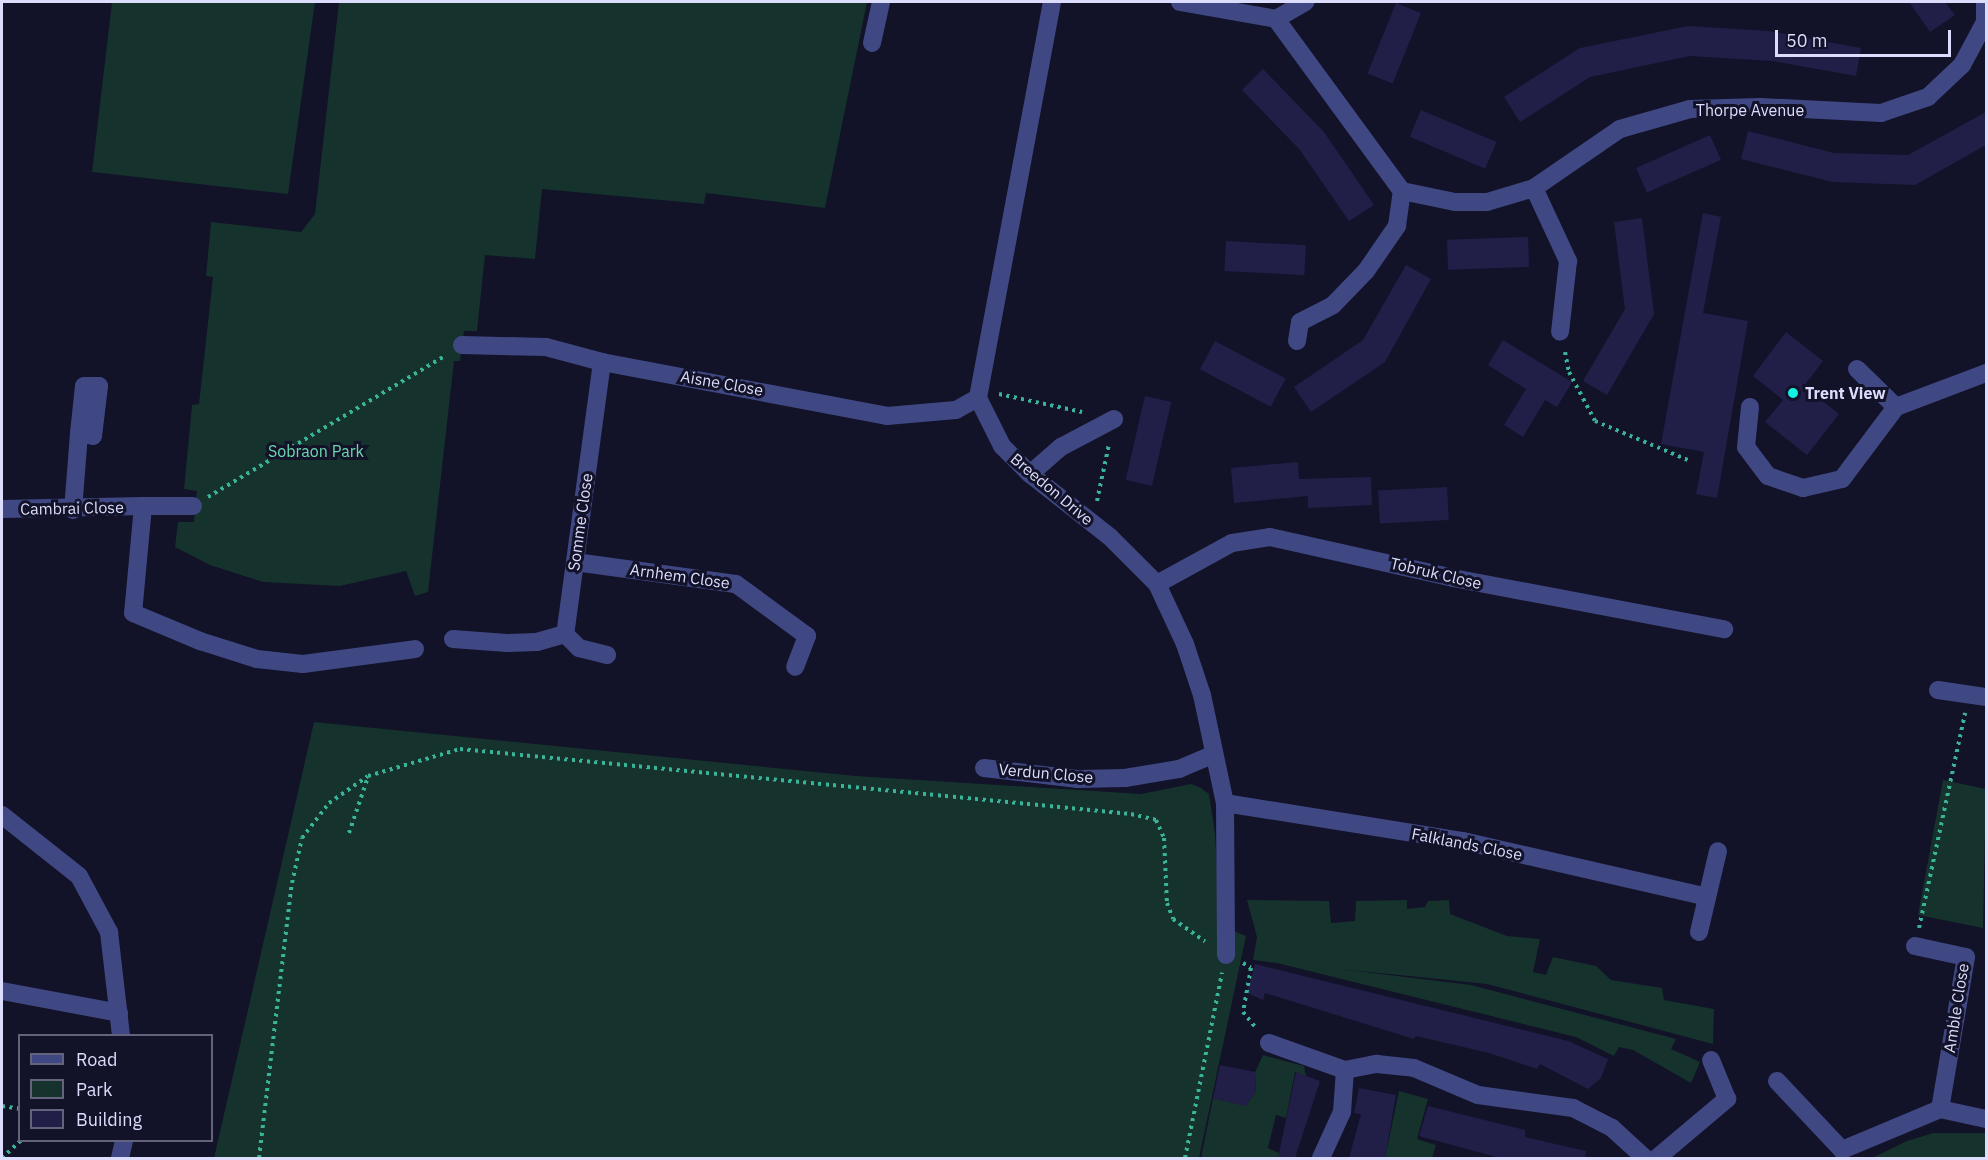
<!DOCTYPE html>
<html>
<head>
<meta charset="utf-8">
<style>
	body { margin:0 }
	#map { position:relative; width:1988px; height:1160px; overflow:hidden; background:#121228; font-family:"IBM Plex Sans",sans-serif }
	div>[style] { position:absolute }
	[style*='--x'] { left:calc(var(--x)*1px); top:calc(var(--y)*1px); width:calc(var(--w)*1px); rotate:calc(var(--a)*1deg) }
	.green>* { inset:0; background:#15322c }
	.building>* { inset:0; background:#211f48; transform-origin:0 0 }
	.path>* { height:4px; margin-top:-2px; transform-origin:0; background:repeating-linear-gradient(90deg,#39b499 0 3px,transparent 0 7.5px) }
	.minor>* { height:18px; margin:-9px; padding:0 9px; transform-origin:9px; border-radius:9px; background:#404884 }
	.dots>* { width:16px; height:16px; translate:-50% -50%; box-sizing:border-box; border:3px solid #121228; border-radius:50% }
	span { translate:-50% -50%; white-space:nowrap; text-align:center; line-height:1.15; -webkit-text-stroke:6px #121228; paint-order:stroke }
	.street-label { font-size:16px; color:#dcddfd }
	.poi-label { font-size:16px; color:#dcddfd; font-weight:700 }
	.left { translate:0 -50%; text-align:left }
	.park-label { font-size:16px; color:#6bd9ad }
	.frame { position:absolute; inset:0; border:3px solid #dcddfd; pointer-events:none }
	.legend { position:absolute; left:18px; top:1034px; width:195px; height:108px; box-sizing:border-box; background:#121228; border:2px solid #63637d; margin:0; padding:8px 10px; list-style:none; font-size:18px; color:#dcddfd }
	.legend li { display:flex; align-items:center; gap:12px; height:30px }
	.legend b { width:30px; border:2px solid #63637d }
	.scale { position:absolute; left:1775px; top:30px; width:176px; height:27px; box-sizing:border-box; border:3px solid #dcddfd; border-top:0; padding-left:8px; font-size:18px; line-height:21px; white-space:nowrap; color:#dcddfd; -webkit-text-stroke:4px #121228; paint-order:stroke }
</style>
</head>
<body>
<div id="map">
	<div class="green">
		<i style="clip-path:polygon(112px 2px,315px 2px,288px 194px,92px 172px)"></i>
		<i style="clip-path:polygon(339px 2px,867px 2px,825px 208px,706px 193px,704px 204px,542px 189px,535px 259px,485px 255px,477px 331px,464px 331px,460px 361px,454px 361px,428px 592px,415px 596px,406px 571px,340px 586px,263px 582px,210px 565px,175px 547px,178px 522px,194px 522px,197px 491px,184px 489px,192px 405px,199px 404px,213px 277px,206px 276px,211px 222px,301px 232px,315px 214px)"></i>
		<i style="clip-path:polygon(314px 722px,856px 776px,1141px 794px,1191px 784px,1201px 788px,1209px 794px,1215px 833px,1220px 925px,1246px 936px,1199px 1158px,214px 1158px)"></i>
		<i style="clip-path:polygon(1943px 780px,1986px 789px,1983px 928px,1918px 915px)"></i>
		<i style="clip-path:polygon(1247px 900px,1329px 901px,1331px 923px,1355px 921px,1356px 901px,1407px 900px,1407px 909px,1425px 907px,1428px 901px,1449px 900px,1450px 914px,1507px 936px,1540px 939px,1533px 972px,1546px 975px,1553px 957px,1596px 966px,1611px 980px,1662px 988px,1664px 1000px,1714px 1009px,1713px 1044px,1487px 984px,1340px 969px,1471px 985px,1676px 1039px,1671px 1049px,1700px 1062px,1691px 1083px,1633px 1050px,1619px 1047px,1614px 1056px,1576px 1037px,1277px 963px,1253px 960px,1257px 937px)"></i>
		<i style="clip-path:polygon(1263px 1055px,1304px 1066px,1306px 1076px,1295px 1072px,1286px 1118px,1276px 1115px,1268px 1148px,1290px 1158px,1201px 1158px,1213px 1098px,1246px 1106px,1256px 1091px,1255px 1072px)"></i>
		<i style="clip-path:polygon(1399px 1091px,1428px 1099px,1417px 1139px,1436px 1145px,1432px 1158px,1385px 1158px)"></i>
		<i style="clip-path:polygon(1933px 1133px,1986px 1133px,1986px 1158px,1872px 1158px,1907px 1141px)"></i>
	</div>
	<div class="building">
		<i style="clip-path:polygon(1909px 2px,1945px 2px,1955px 15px,1930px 32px)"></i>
		<i style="left:1396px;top:3px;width:27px;height:76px;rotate:22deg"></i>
		<i style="clip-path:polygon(1688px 26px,1769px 31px,1861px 48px,1856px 76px,1772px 61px,1690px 56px,1590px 77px,1520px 122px,1504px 97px,1580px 48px)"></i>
		<i style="clip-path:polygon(1263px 69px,1324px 132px,1374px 205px,1349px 221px,1300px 150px,1242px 90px)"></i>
		<i style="left:1421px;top:110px;width:82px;height:29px;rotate:23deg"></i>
		<i style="clip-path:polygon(1986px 112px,1986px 145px,1915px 185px,1833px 182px,1741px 159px,1748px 131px,1834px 153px,1908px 155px)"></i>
		<i style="left:1710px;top:135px;width:27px;height:81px;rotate:66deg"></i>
		<i style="clip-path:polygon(1703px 213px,1721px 217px,1703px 313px,1748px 321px,1717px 498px,1696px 494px,1704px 452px,1661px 444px)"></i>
		<i style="clip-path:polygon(1642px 218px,1654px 314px,1607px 395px,1583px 381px,1625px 309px,1614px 222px)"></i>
		<i style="left:1528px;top:237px;width:30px;height:81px;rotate:88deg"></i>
		<i style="left:1226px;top:241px;width:80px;height:30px;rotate:3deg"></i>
		<i style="clip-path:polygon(1406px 265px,1431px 279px,1385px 362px,1311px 412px,1294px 387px,1363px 340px)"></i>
		<i style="clip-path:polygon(1786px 332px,1823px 361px,1804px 386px,1839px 414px,1807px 455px,1765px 422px,1783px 400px,1753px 376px)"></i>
		<i style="clip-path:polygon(1503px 340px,1572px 382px,1557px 407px,1545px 400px,1523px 437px,1504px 425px,1526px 389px,1488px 365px)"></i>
		<i style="left:1215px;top:341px;width:80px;height:32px;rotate:28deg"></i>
		<i style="left:1145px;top:396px;width:27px;height:86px;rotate:13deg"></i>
		<i style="clip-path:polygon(1298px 462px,1299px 479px,1371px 477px,1372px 505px,1308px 508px,1308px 496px,1234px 503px,1231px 468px)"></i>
		<i style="left:1447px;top:487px;width:33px;height:69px;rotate:87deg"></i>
		<i style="clip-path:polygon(1255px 964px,1568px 1041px,1608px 1059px,1601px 1078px,1588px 1089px,1540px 1064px,1537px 1069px,1489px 1053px,1416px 1036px,1414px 1039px,1265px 993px,1263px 1000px,1247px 993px)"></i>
		<i style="clip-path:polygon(1220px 1065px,1255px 1072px,1256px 1091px,1246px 1106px,1213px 1098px)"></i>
		<i style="clip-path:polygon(1296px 1072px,1320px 1081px,1295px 1158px,1278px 1158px)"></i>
		<i style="clip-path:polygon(1359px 1088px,1396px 1095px,1385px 1158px,1349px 1158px,1361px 1114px,1354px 1113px)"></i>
		<i style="clip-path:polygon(1428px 1106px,1525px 1130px,1525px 1137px,1586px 1151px,1585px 1158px,1500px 1158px,1419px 1136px)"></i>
	</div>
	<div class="path">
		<i style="--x:1565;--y:352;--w:20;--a:79"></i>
		<i style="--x:1569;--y:372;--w:55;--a:62"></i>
		<i style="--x:1595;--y:421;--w:103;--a:22.8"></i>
		<i style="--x:999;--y:394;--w:85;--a:12.2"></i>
		<i style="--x:208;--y:497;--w:277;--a:-30.8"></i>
		<i style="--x:1097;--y:501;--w:58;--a:-78.1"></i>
		<i style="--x:349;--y:833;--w:59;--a:-71.3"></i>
		<i style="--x:1919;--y:928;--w:220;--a:-77.9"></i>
		<i style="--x:1243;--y:963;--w:9;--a:32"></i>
		<i style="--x:1251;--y:968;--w:45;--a:100.3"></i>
		<i style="--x:1243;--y:1012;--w:22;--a:51"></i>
		<i style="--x:2;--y:1106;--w:18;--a:9"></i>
		<i style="--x:2;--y:1158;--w:26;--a:-43"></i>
		<i style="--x:259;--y:1158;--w:277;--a:-83.2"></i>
		<i style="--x:292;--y:883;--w:46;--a:-77.5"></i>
		<i style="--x:302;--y:838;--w:44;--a:-52.4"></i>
		<i style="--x:329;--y:803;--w:47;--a:-34.7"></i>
		<i style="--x:368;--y:776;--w:96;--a:-16.4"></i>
		<i style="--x:460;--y:749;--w:674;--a:5.53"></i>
		<i style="--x:1131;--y:814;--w:26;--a:13"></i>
		<i style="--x:1156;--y:820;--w:20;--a:66"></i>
		<i style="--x:1164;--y:838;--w:65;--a:87.4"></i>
		<i style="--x:1167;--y:903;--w:17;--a:69"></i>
		<i style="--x:1173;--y:919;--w:39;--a:35"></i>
		<i style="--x:1185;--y:1158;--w:189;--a:-78.7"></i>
	</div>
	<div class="minor">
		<i style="--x:1052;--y:2;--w:403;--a:100.6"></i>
		<i style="--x:978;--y:398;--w:54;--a:63.4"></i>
		<i style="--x:1002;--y:446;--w:40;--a:45"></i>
		<i style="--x:1030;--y:474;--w:102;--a:38.2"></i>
		<i style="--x:1110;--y:537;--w:66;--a:45"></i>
		<i style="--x:1157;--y:584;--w:66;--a:65"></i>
		<i style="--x:1185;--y:644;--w:54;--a:71.6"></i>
		<i style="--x:1202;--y:695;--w:110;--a:78"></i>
		<i style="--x:1225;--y:803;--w:152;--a:89.6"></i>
		<i style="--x:1180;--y:2;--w:97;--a:10"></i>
		<i style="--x:1276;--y:19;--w:213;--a:53.8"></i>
		<i style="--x:1402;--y:191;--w:54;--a:11.7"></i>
		<i style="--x:1455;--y:202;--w:32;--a:0"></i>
		<i style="--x:1487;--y:202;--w:49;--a:-16.6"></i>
		<i style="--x:1534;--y:188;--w:104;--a:-34.5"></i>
		<i style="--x:1620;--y:129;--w:73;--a:-15.9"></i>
		<i style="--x:1690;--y:109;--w:71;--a:-1.6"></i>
		<i style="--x:1761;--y:107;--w:120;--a:2.9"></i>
		<i style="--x:1881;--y:113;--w:50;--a:-18.8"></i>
		<i style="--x:1928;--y:97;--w:47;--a:-43.3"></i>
		<i style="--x:1962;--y:65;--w:49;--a:-61.9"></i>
		<i style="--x:1985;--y:22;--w:20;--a:-90"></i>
		<i style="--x:1276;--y:19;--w:34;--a:-30"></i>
		<i style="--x:872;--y:43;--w:42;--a:-77.6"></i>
		<i style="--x:1534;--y:188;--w:81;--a:65"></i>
		<i style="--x:1568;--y:261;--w:71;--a:96.4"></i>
		<i style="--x:1297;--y:341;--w:19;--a:-81"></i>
		<i style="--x:1300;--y:322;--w:37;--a:-27"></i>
		<i style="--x:1333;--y:305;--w:47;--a:-45.9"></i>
		<i style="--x:1366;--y:271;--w:55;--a:-55.4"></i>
		<i style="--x:1397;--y:226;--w:35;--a:-82"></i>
		<i style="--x:462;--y:345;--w:84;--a:1.4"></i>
		<i style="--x:546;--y:347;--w:58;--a:15"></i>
		<i style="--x:602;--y:362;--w:290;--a:10.7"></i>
		<i style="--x:887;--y:416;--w:69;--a:-5"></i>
		<i style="--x:956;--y:410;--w:25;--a:-29"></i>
		<i style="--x:602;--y:362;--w:275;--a:97.7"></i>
		<i style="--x:565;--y:634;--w:20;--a:45"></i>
		<i style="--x:579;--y:648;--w:29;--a:14"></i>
		<i style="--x:1857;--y:369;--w:54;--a:44.3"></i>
		<i style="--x:1750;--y:407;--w:40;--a:95.7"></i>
		<i style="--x:1746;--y:447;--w:36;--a:53"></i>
		<i style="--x:1768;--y:476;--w:37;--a:19"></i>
		<i style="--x:1803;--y:488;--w:40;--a:-13"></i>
		<i style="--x:1842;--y:479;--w:90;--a:-53.1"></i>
		<i style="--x:1896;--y:407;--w:96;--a:-20.7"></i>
		<i style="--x:1030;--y:474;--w:41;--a:-41.1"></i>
		<i style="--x:1061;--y:447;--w:60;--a:-27.8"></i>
		<i style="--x:143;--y:506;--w:50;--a:0"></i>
		<i style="--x:2;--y:509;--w:141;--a:-1.2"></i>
		<i style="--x:143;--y:506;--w:107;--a:95.3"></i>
		<i style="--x:133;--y:613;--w:73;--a:22.7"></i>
		<i style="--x:200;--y:641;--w:60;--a:17.5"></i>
		<i style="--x:257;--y:659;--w:46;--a:6.2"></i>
		<i style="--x:303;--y:664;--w:113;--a:-7.6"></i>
		<i style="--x:73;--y:510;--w:77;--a:-85.5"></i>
		<i style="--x:79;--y:433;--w:47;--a:-83.9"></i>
		<i style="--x:84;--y:386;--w:15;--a:0"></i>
		<i style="--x:99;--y:386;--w:50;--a:96.8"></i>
		<i style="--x:93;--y:436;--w:14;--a:-168"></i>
		<i style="--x:575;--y:562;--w:162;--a:7.8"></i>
		<i style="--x:736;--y:584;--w:88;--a:36.2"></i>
		<i style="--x:807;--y:636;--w:33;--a:111"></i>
		<i style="--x:1157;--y:584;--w:85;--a:-28.7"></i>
		<i style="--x:1232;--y:543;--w:38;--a:-9"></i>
		<i style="--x:1270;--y:537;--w:188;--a:12.6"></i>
		<i style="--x:1453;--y:578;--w:276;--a:10.7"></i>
		<i style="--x:453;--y:639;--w:54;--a:4.2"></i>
		<i style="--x:507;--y:643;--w:30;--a:-2"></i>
		<i style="--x:537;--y:642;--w:29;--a:-16"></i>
		<i style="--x:1938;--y:690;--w:49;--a:8.3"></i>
		<i style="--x:984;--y:768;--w:95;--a:6.7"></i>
		<i style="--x:1078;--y:779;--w:47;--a:-1.2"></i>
		<i style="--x:1125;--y:778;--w:55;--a:-9.5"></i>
		<i style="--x:1179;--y:769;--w:36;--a:-23"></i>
		<i style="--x:1225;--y:803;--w:241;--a:9.1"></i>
		<i style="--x:1463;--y:841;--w:250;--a:12.9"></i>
		<i style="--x:2;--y:815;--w:98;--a:38.4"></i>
		<i style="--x:79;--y:876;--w:64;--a:61.8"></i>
		<i style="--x:109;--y:932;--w:105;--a:83.4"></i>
		<i style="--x:1699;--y:932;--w:83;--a:-76.8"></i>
		<i style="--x:1915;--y:946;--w:52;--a:12.2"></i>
		<i style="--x:1966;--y:957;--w:154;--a:99.7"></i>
		<i style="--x:2;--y:991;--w:119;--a:10.6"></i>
		<i style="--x:1269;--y:1043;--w:81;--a:19.6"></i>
		<i style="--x:1345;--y:1070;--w:33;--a:-11"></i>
		<i style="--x:1377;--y:1064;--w:37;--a:6"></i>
		<i style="--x:1414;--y:1068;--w:69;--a:22.9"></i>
		<i style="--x:1478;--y:1095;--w:96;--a:7.8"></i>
		<i style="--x:1573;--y:1108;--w:44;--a:27.1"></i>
		<i style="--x:1612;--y:1128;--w:45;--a:42.3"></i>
		<i style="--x:1777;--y:1081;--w:95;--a:46.7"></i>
		<i style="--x:1842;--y:1150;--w:106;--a:-22.7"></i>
		<i style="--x:1940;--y:1109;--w:47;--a:12.3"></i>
		<i style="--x:120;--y:1158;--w:18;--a:-77"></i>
		<i style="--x:1321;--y:1158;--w:51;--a:-65.5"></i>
		<i style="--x:1342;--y:1112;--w:42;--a:-85.9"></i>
		<i style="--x:1657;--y:1158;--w:92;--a:-40.1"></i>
		<i style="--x:1727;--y:1099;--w:42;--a:-112.3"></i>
	</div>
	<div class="dots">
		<i style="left:1793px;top:393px;background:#14f0e4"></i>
	</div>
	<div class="street-label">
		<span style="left:1750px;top:110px">Thorpe Avenue</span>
		<span style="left:722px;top:383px;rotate:10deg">Aisne Close</span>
		<span style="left:1052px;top:489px;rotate:40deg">Breedon Drive</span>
		<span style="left:72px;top:508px;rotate:-1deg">Cambrai Close</span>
		<span style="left:580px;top:522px;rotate:-82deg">Somme Close</span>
		<span style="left:1436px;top:573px;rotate:13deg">Tobruk Close</span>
		<span style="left:680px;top:576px;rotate:8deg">Arnhem Close</span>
		<span style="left:1046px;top:773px;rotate:5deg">Verdun Close</span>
		<span style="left:1467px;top:844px;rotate:11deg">Falklands Close</span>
		<span style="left:1956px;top:1008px;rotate:-81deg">Amble Close</span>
	</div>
	<div class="poi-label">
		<span class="left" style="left:1805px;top:393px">Trent View</span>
	</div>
	<div class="park-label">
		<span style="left:316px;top:451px">Sobraon Park</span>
	</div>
	<div class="frame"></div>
	<ul class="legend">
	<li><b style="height:8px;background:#404884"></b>Road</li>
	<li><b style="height:16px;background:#15322c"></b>Park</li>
	<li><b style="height:16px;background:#211f48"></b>Building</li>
	</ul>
	<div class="scale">50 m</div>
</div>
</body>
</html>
